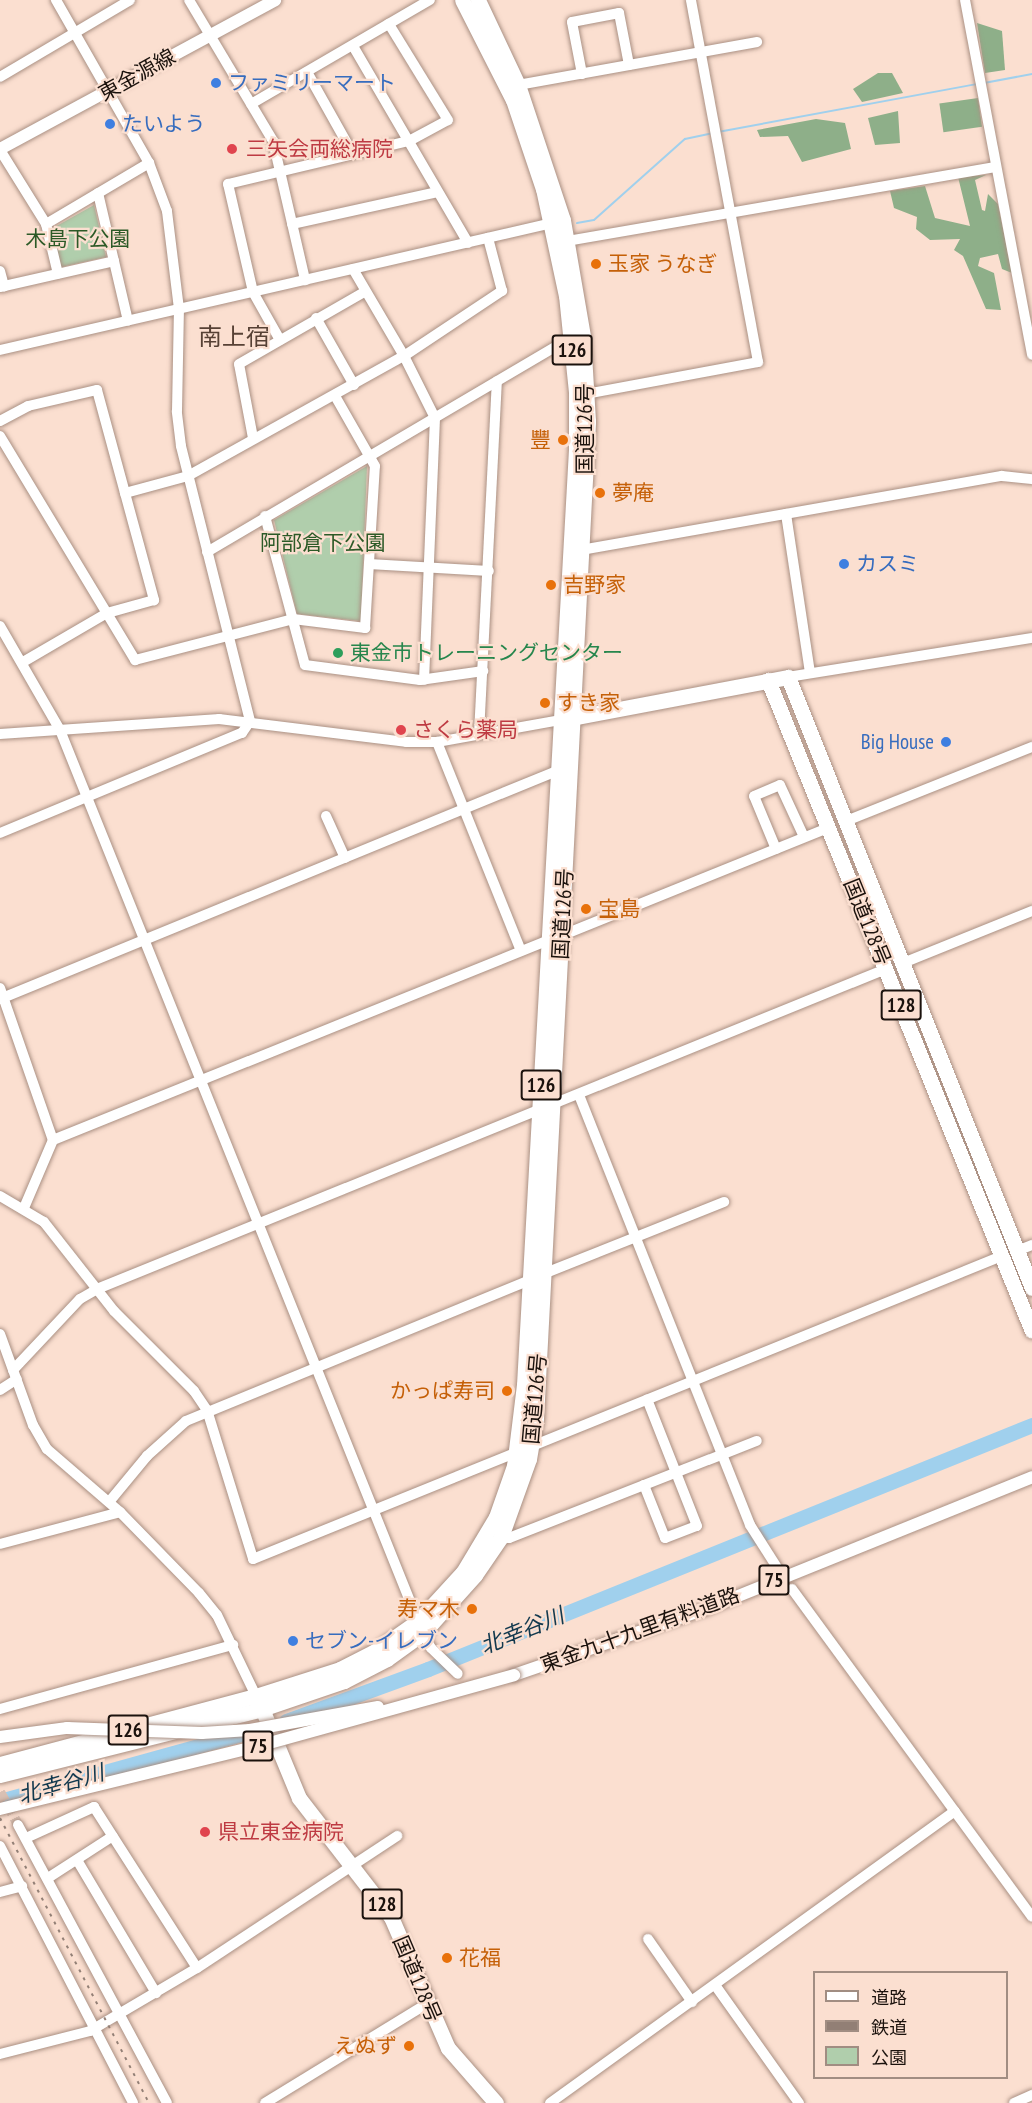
<!DOCTYPE html>
<html>
<head>
<meta charset="utf-8">
<style>
	body { margin:0 }
	#map { position:relative; width:1032px; height:2103px; overflow:hidden; background:#fbdfd0; font-family:"PT Sans Narrow","Noto Sans JP",sans-serif }
	div>[style] { position:absolute }
	[style*='--x'] { left:calc(var(--x)*1px); top:calc(var(--y)*1px); width:calc(var(--w)*1px); rotate:calc(var(--a)*1deg) }
	.green>* { inset:0; background:#b0ceac }
	.forest>* { inset:0; background:#8eaf89; transform-origin:0 0 }
	.stream>* { height:2px; margin:-1px; padding:0 1px; transform-origin:1px; border-radius:1px; background:#a0d0ed }
	.river>* { height:15px; margin:-7.5px; padding:0 7.5px; transform-origin:7.5px; border-radius:7.5px; background:#a0d0ed }
	.minor-tunnel>* { height:10px; margin-top:-5px; transform-origin:0; background:repeating-linear-gradient(90deg,#d9c0b3 0 10px,transparent 0 15px) }
	.roads { filter:drop-shadow(0 0 2px #aa9083) drop-shadow(0 0 2px #aa9083) }
	.minor>* { height:10px; margin:-5px; padding:0 5px; transform-origin:5px; border-radius:5px; background:#fff }
	.major>* { height:12px; margin:-6px; padding:0 6px; transform-origin:6px; border-radius:6px; background:#fff }
	.highway>* { height:15px; margin:-7.5px; padding:0 7.5px; transform-origin:7.5px; border-radius:7.5px; background:#fff }
	.rail>* { height:2px; margin-top:-1px; transform-origin:0; background:repeating-linear-gradient(90deg,#927f75 0 3px,transparent 0 9px) }
	.bridges { filter:drop-shadow(0 0 2px #aa9083) drop-shadow(0 0 2px #aa9083) }
	.major-bridge>* { height:12px; margin:-6px; padding:0 6px; transform-origin:6px; border-radius:6px; background:#fff }
	.dots>* { width:16px; height:16px; translate:-50% -50%; box-sizing:border-box; border:3px solid #fbdfd0; border-radius:50% }
	span { translate:-50% -50%; white-space:nowrap; text-align:center; line-height:1.15; -webkit-text-stroke:4.5px #fbdfd0; paint-order:stroke }
	.shield-label span { padding:2px 4px; background:#fbdfd0; border:2px solid; border-radius:4px; -webkit-text-stroke-width:0 }
	.shield-label { font-size:20px; color:#1b120d; font-weight:700 }
	.street-label { font-size:21px; color:#1b120d }
	.shop-label { font-size:21px; color:#366cbe }
	.left { translate:0 -50%; text-align:left }
	.right { translate:-100% -50%; text-align:right }
	.health-label { font-size:21px; color:#be3a42 }
	.park-label { font-size:21px; color:#2c5a27 }
	.food-label { font-size:21px; color:#c56008 }
	.leisure-label { font-size:21px; color:#27864d }
	.water-label { font-size:22px; color:#12394e; font-style:italic }
	.quarter-label { font-size:24px; color:#574135 }
	.legend { position:absolute; left:813px; top:1971px; width:195px; height:108px; box-sizing:border-box; background:#fbdfd0; border:2px solid #a18d82; margin:0; padding:8px 10px; list-style:none; font-size:18px; color:#1b120d }
	.legend li { display:flex; align-items:center; gap:12px; height:30px }
	.legend b { width:30px; border:2px solid #a18d82 }
</style>
</head>
<body>
<div id="map">
	<div class="green">
		<i style="clip-path:polygon(94px 205px,106px 257px,61px 267px,53px 228px)"></i>
		<i style="clip-path:polygon(367px 466px,361px 621px,297px 614px,274px 520px)"></i>
	</div>
	<div class="forest">
		<i style="clip-path:polygon(977px 23px,1002px 31px,1005px 70px,985px 73px)"></i>
		<i style="clip-path:polygon(878px 73px,892px 73px,903px 93px,862px 102px,853px 89px)"></i>
		<i style="left:978px;top:98px;width:29px;height:39px;rotate:82deg"></i>
		<i style="clip-path:polygon(898px 111px,900px 143px,875px 145px,868px 118px)"></i>
		<i style="clip-path:polygon(816px 119px,845px 123px,851px 149px,802px 162px,788px 136px,760px 137px,757px 130px)"></i>
		<i style="clip-path:polygon(986px 175px,975px 180px,982px 210px,985px 211px,988px 194px,998px 204px,1012px 273px,1002px 269px,998px 254px,980px 258px,978px 266px,994px 273px,1001px 310px,986px 309px,963px 256px,954px 250px,960px 239px,930px 240px,916px 229px,917px 217px,894px 208px,890px 191px,925px 186px,935px 218px,970px 226px,958px 177px)"></i>
	</div>
	<div class="stream">
		<i style="--x:984;--y:83;--w:49;--a:-10.6"></i>
		<i style="--x:718;--y:132;--w:264;--a:-10.5"></i>
		<i style="--x:577;--y:223;--w:17;--a:-10"></i>
		<i style="--x:594;--y:220;--w:122;--a:-41.7"></i>
		<i style="--x:685;--y:139;--w:29;--a:-12"></i>
	</div>
	<div class="river">
		<i style="--x:286;--y:1721;--w:151;--a:-20.1"></i>
		<i style="--x:428;--y:1669;--w:651;--a:-22"></i>
		<i style="--x:0;--y:1801;--w:258;--a:-15.5"></i>
	</div>
	<div class="minor-tunnel">
		<i style="--x:0;--y:1792;--w:38;--a:61"></i>
	</div>
	<div class="roads">
		<div class="minor">
			<i style="--x:189;--y:0;--w:164;--a:59.2"></i>
			<i style="--x:273;--y:141;--w:143;--a:77"></i>
			<i style="--x:965;--y:0;--w:361;--a:79.3"></i>
			<i style="--x:353;--y:46;--w:228;--a:59.7"></i>
			<i style="--x:307;--y:72;--w:94;--a:60.7"></i>
			<i style="--x:582;--y:74;--w:53;--a:-100.9"></i>
			<i style="--x:572;--y:22;--w:48;--a:-10.8"></i>
			<i style="--x:619;--y:13;--w:53;--a:79.1"></i>
			<i style="--x:0;--y:77;--w:151;--a:-30.6"></i>
			<i style="--x:518;--y:85;--w:243;--a:-10.2"></i>
			<i style="--x:251;--y:104;--w:207;--a:-30.2"></i>
			<i style="--x:0;--y:150;--w:87;--a:58.1"></i>
			<i style="--x:46;--y:224;--w:51;--a:76.5"></i>
			<i style="--x:98;--y:193;--w:131;--a:76.8"></i>
			<i style="--x:46;--y:224;--w:120;--a:-30.6"></i>
			<i style="--x:292;--y:224;--w:149;--a:-12.4"></i>
			<i style="--x:567;--y:241;--w:434;--a:-9.8"></i>
			<i style="--x:353;--y:269;--w:101;--a:59.6"></i>
			<i style="--x:404;--y:356;--w:69;--a:63.4"></i>
			<i style="--x:435;--y:418;--w:262;--a:92.4"></i>
			<i style="--x:0;--y:271;--w:16;--a:75"></i>
			<i style="--x:0;--y:287;--w:117;--a:-12.8"></i>
			<i style="--x:316;--y:318;--w:77;--a:60.4"></i>
			<i style="--x:280;--y:340;--w:55;--a:-119.4"></i>
			<i style="--x:253;--y:292;--w:111;--a:-103"></i>
			<i style="--x:228;--y:184;--w:186;--a:-13.4"></i>
			<i style="--x:409;--y:141;--w:44;--a:-28.3"></i>
			<i style="--x:448;--y:120;--w:113;--a:-121.6"></i>
			<i style="--x:0;--y:350;--w:566;--a:-12.96"></i>
			<i style="--x:586;--y:394;--w:175;--a:-10.5"></i>
			<i style="--x:758;--y:362;--w:368;--a:-100.5"></i>
			<i style="--x:0;--y:421;--w:32;--a:-28"></i>
			<i style="--x:28;--y:406;--w:71;--a:-13.1"></i>
			<i style="--x:97;--y:390;--w:218;--a:74.8"></i>
			<i style="--x:154;--y:600;--w:49;--a:164.5"></i>
			<i style="--x:107;--y:613;--w:97;--a:149.7"></i>
			<i style="--x:0;--y:436;--w:262;--a:58.9"></i>
			<i style="--x:135;--y:660;--w:163;--a:-14.5"></i>
			<i style="--x:293;--y:619;--w:73;--a:7.1"></i>
			<i style="--x:365;--y:628;--w:162;--a:-86.5"></i>
			<i style="--x:375;--y:466;--w:81;--a:-119.7"></i>
			<i style="--x:253;--y:438;--w:75;--a:-100.7"></i>
			<i style="--x:239;--y:364;--w:146;--a:-29.9"></i>
			<i style="--x:125;--y:493;--w:65;--a:-15.1"></i>
			<i style="--x:188;--y:476;--w:247;--a:-29.1"></i>
			<i style="--x:404;--y:356;--w:118;--a:-33.6"></i>
			<i style="--x:502;--y:291;--w:55;--a:-104.8"></i>
			<i style="--x:786;--y:514;--w:160;--a:81.4"></i>
			<i style="--x:265;--y:516;--w:154;--a:75"></i>
			<i style="--x:305;--y:665;--w:116;--a:7.4"></i>
			<i style="--x:420;--y:680;--w:64;--a:-8.1"></i>
			<i style="--x:581;--y:550;--w:427;--a:-10"></i>
			<i style="--x:1002;--y:476;--w:30;--a:6"></i>
			<i style="--x:207;--y:552;--w:424;--a:-30.5"></i>
			<i style="--x:369;--y:564;--w:120;--a:3.3"></i>
			<i style="--x:0;--y:626;--w:120;--a:60"></i>
			<i style="--x:60;--y:730;--w:960;--a:68.11"></i>
			<i style="--x:788;--y:677;--w:247;--a:-9.1"></i>
			<i style="--x:0;--y:734;--w:220;--a:-3.9"></i>
			<i style="--x:219;--y:719;--w:188;--a:7"></i>
			<i style="--x:406;--y:742;--w:31;--a:0"></i>
			<i style="--x:437;--y:742;--w:126;--a:-10.1"></i>
			<i style="--x:479;--y:734;--w:353;--a:-87.1"></i>
			<i style="--x:437;--y:742;--w:225;--a:68.1"></i>
			<i style="--x:326;--y:816;--w:46;--a:65.7"></i>
			<i style="--x:846;--y:821;--w:200;--a:-21.7"></i>
			<i style="--x:0;--y:833;--w:262;--a:-22.5"></i>
			<i style="--x:242;--y:733;--w:14;--a:-56"></i>
			<i style="--x:250;--y:721;--w:284;--a:-104.1"></i>
			<i style="--x:181;--y:446;--w:35;--a:-97"></i>
			<i style="--x:177;--y:411;--w:102;--a:-88.9"></i>
			<i style="--x:179;--y:309;--w:99;--a:-97"></i>
			<i style="--x:167;--y:211;--w:51;--a:-110.6"></i>
			<i style="--x:149;--y:163;--w:188;--a:-119.7"></i>
			<i style="--x:776;--y:849;--w:57;--a:-112.5"></i>
			<i style="--x:754;--y:796;--w:28;--a:-23"></i>
			<i style="--x:780;--y:785;--w:57;--a:65.2"></i>
			<i style="--x:563;--y:935;--w:286;--a:-22"></i>
			<i style="--x:903;--y:963;--w:139;--a:-22"></i>
			<i style="--x:0;--y:988;--w:161;--a:70.8"></i>
			<i style="--x:53;--y:1140;--w:74;--a:113.1"></i>
			<i style="--x:0;--y:999;--w:604;--a:-22.28"></i>
			<i style="--x:579;--y:1095;--w:463;--a:68.3"></i>
			<i style="--x:750;--y:1525;--w:52;--a:57.5"></i>
			<i style="--x:53;--y:1140;--w:535;--a:-21.96"></i>
			<i style="--x:0;--y:1196;--w:51;--a:30.6"></i>
			<i style="--x:44;--y:1222;--w:113;--a:51.8"></i>
			<i style="--x:114;--y:1311;--w:113;--a:45"></i>
			<i style="--x:194;--y:1391;--w:23;--a:56"></i>
			<i style="--x:207;--y:1410;--w:156;--a:72.8"></i>
			<i style="--x:253;--y:1559;--w:808;--a:-22.03"></i>
			<i style="--x:1017;--y:1251;--w:16;--a:-22"></i>
			<i style="--x:543;--y:1274;--w:195;--a:-21.7"></i>
			<i style="--x:0;--y:1334;--w:97;--a:70.1"></i>
			<i style="--x:33;--y:1425;--w:28;--a:60"></i>
			<i style="--x:47;--y:1449;--w:96;--a:40.8"></i>
			<i style="--x:120;--y:1512;--w:113;--a:45.7"></i>
			<i style="--x:199;--y:1593;--w:28;--a:51"></i>
			<i style="--x:217;--y:1615;--w:90;--a:64.3"></i>
			<i style="--x:13;--y:1370;--w:98;--a:-46.7"></i>
			<i style="--x:80;--y:1299;--w:20;--a:-30"></i>
			<i style="--x:97;--y:1289;--w:851;--a:-22.08"></i>
			<i style="--x:0;--y:1390;--w:20;--a:-33"></i>
			<i style="--x:644;--y:1485;--w:57;--a:68.4"></i>
			<i style="--x:665;--y:1538;--w:34;--a:-21"></i>
			<i style="--x:697;--y:1526;--w:136;--a:-111.5"></i>
			<i style="--x:109;--y:1502;--w:60;--a:-50.4"></i>
			<i style="--x:147;--y:1456;--w:52;--a:-41.9"></i>
			<i style="--x:186;--y:1421;--w:371;--a:-22.3"></i>
			<i style="--x:501;--y:1537;--w:8;--a:7"></i>
			<i style="--x:509;--y:1538;--w:266;--a:-21.4"></i>
			<i style="--x:0;--y:1544;--w:124;--a:-14.9"></i>
			<i style="--x:792;--y:1589;--w:406;--a:53.8"></i>
			<i style="--x:423;--y:1633;--w:17;--a:62"></i>
			<i style="--x:431;--y:1648;--w:37;--a:44"></i>
			<i style="--x:0;--y:1709;--w:242;--a:-15.4"></i>
			<i style="--x:18;--y:1825;--w:315;--a:61.8"></i>
			<i style="--x:26;--y:1838;--w:75;--a:-24.5"></i>
			<i style="--x:94;--y:1807;--w:191;--a:57.4"></i>
			<i style="--x:0;--y:1846;--w:289;--a:62.6"></i>
			<i style="--x:77;--y:1860;--w:155;--a:59.3"></i>
			<i style="--x:48;--y:1878;--w:77;--a:-32.9"></i>
			<i style="--x:0;--y:1892;--w:23;--a:-15"></i>
			<i style="--x:648;--y:1939;--w:77;--a:55.1"></i>
			<i style="--x:715;--y:1985;--w:145;--a:54.6"></i>
			<i style="--x:0;--y:2054;--w:93;--a:-14.3"></i>
			<i style="--x:90;--y:2031;--w:124;--a:-30.5"></i>
			<i style="--x:197;--y:1968;--w:240;--a:-33.4"></i>
			<i style="--x:265;--y:2103;--w:191;--a:-31.5"></i>
			<i style="--x:550;--y:2103;--w:499;--a:-35.8"></i>
			<i style="--x:1014;--y:2103;--w:20;--a:-24"></i>
		</div>
		<div class="major">
			<i style="--x:0;--y:149;--w:313;--a:-28.4"></i>
			<i style="--x:514;--y:1675;--w:203;--a:-19"></i>
			<i style="--x:706;--y:1609;--w:352;--a:-22"></i>
		</div>
		<div class="highway">
			<i style="--x:768;--y:680;--w:702;--a:67.93"></i>
			<i style="--x:566;--y:719;--w:226;--a:-10.7"></i>
			<i style="--x:788;--y:677;--w:658;--a:68.23"></i>
			<i style="--x:258;--y:1699;--w:107;--a:67.5"></i>
			<i style="--x:299;--y:1798;--w:150;--a:52.3"></i>
			<i style="--x:391;--y:1917;--w:143;--a:66.5"></i>
			<i style="--x:448;--y:2048;--w:73;--a:48.9"></i>
			<i style="--x:0;--y:1764;--w:265;--a:-14.9"></i>
			<i style="--x:256;--y:1696;--w:88;--a:-17.8"></i>
			<i style="--x:340;--y:1669;--w:38;--a:-27"></i>
			<i style="--x:374;--y:1652;--w:54;--a:-35.2"></i>
			<i style="--x:418;--y:1621;--w:67;--a:-47.4"></i>
			<i style="--x:463;--y:1572;--w:64;--a:-59"></i>
			<i style="--x:496;--y:1517;--w:54;--a:-70.6"></i>
			<i style="--x:514;--y:1466;--w:82;--a:-83"></i>
			<i style="--x:524;--y:1385;--w:936;--a:-86.82"></i>
			<i style="--x:576;--y:450;--w:58;--a:-90"></i>
			<i style="--x:576;--y:392;--w:97;--a:-95.9"></i>
			<i style="--x:566;--y:296;--w:109;--a:-102.1"></i>
			<i style="--x:543;--y:189;--w:94;--a:-108.6"></i>
			<i style="--x:513;--y:100;--w:112;--a:-117"></i>
			<i style="--x:0;--y:1775;--w:270;--a:-14.1"></i>
			<i style="--x:262;--y:1709;--w:87;--a:-18.9"></i>
			<i style="--x:344;--y:1681;--w:48;--a:-27.1"></i>
			<i style="--x:387;--y:1659;--w:44;--a:-35.8"></i>
			<i style="--x:423;--y:1633;--w:78;--a:-48.1"></i>
			<i style="--x:475;--y:1575;--w:46;--a:-55.6"></i>
			<i style="--x:501;--y:1537;--w:83;--a:-70.3"></i>
			<i style="--x:529;--y:1459;--w:42;--a:-80.3"></i>
			<i style="--x:536;--y:1418;--w:998;--a:-87.01"></i>
			<i style="--x:588;--y:421;--w:85;--a:-93.4"></i>
			<i style="--x:583;--y:336;--w:118;--a:-99.8"></i>
			<i style="--x:563;--y:220;--w:142;--a:-108.4"></i>
			<i style="--x:518;--y:85;--w:94;--a:-115.2"></i>
		</div>
	</div>
	<div class="rail">
		<i style="--x:0;--y:1818;--w:322;--a:62.4"></i>
	</div>
	<div class="bridges">
		<div class="major-bridge">
			<i style="--x:0;--y:1737;--w:68;--a:-7.7"></i>
			<i style="--x:67;--y:1728;--w:135;--a:2.1"></i>
			<i style="--x:202;--y:1733;--w:48;--a:-3.6"></i>
			<i style="--x:250;--y:1730;--w:130;--a:-10.2"></i>
			<i style="--x:0;--y:1809;--w:262;--a:-13.7"></i>
			<i style="--x:255;--y:1747;--w:269;--a:-15.5"></i>
		</div>
	</div>
	<div class="dots">
		<i style="left:216px;top:83px;background:#3f7fe0"></i>
		<i style="left:110px;top:124px;background:#3f7fe0"></i>
		<i style="left:232px;top:149px;background:#e0444e"></i>
		<i style="left:596px;top:264px;background:#e8710a"></i>
		<i style="left:563px;top:440px;background:#e8710a"></i>
		<i style="left:600px;top:493px;background:#e8710a"></i>
		<i style="left:844px;top:564px;background:#3f7fe0"></i>
		<i style="left:551px;top:585px;background:#e8710a"></i>
		<i style="left:338px;top:653px;background:#2e9e5b"></i>
		<i style="left:545px;top:703px;background:#e8710a"></i>
		<i style="left:401px;top:730px;background:#e0444e"></i>
		<i style="left:946px;top:742px;background:#3f7fe0"></i>
		<i style="left:586px;top:909px;background:#e8710a"></i>
		<i style="left:507px;top:1391px;background:#e8710a"></i>
		<i style="left:472px;top:1609px;background:#e8710a"></i>
		<i style="left:293px;top:1641px;background:#3f7fe0"></i>
		<i style="left:205px;top:1832px;background:#e0444e"></i>
		<i style="left:447px;top:1958px;background:#e8710a"></i>
		<i style="left:409px;top:2046px;background:#e8710a"></i>
	</div>
	<div class="shield-label">
		<span style="left:572px;top:350px">126</span>
		<span style="left:901px;top:1005px">128</span>
		<span style="left:541px;top:1085px">126</span>
		<span style="left:774px;top:1580px">75</span>
		<span style="left:128px;top:1730px">126</span>
		<span style="left:258px;top:1746px">75</span>
		<span style="left:382px;top:1904px">128</span>
	</div>
	<div class="street-label">
		<span style="left:137px;top:75px;rotate:-29deg">東金源線</span>
		<span style="left:585px;top:429px;rotate:-90deg">国道126号</span>
		<span style="left:563px;top:914px;rotate:-87deg">国道126号</span>
		<span style="left:867px;top:922px;rotate:68deg">国道128号</span>
		<span style="left:535px;top:1399px;rotate:-85deg">国道126号</span>
		<span style="left:640px;top:1630px;rotate:-20deg">東金九十九里有料道路</span>
		<span style="left:417px;top:1979px;rotate:67deg">国道128号</span>
	</div>
	<div class="shop-label">
		<span class="left" style="left:228px;top:83px">ファミリーマート</span>
		<span class="left" style="left:122px;top:124px">たいよう</span>
		<span class="left" style="left:856px;top:564px">カスミ</span>
		<span class="right" style="left:934px;top:742px">Big House</span>
		<span class="left" style="left:305px;top:1641px">セブン-イレブン</span>
	</div>
	<div class="health-label">
		<span class="left" style="left:246px;top:149px">三矢会両総病院</span>
		<span class="left" style="left:413px;top:730px">さくら薬局</span>
		<span class="left" style="left:218px;top:1832px">県立東金病院</span>
	</div>
	<div class="park-label">
		<span style="left:78px;top:239px">木島下公園</span>
		<span style="left:323px;top:543px">阿部倉下公園</span>
	</div>
	<div class="food-label">
		<span class="left" style="left:608px;top:264px">玉家 うなぎ</span>
		<span class="right" style="left:551px;top:440px">豐</span>
		<span class="left" style="left:612px;top:493px">夢庵</span>
		<span class="left" style="left:563px;top:585px">吉野家</span>
		<span class="left" style="left:557px;top:703px">すき家</span>
		<span class="left" style="left:598px;top:909px">宝島</span>
		<span class="right" style="left:495px;top:1391px">かっぱ寿司</span>
		<span class="right" style="left:460px;top:1609px">寿マ木</span>
		<span class="left" style="left:459px;top:1958px">花福</span>
		<span class="right" style="left:397px;top:2046px">えぬず</span>
	</div>
	<div class="leisure-label">
		<span class="left" style="left:350px;top:653px">東金市トレーニングセンター</span>
	</div>
	<div class="water-label">
		<span style="left:522px;top:1631px;rotate:-22deg">北幸谷川</span>
		<span style="left:61px;top:1784px;rotate:-16deg">北幸谷川</span>
	</div>
	<div class="quarter-label">
		<span style="left:234px;top:337px">南上宿</span>
	</div>
	<ul class="legend">
	<li><b style="height:8px;background:#fff"></b>道路</li>
	<li><b style="height:8px;background:#927f75"></b>鉄道</li>
	<li><b style="height:16px;background:#b0ceac"></b>公園</li>
	</ul>
</div>
</body>
</html>
